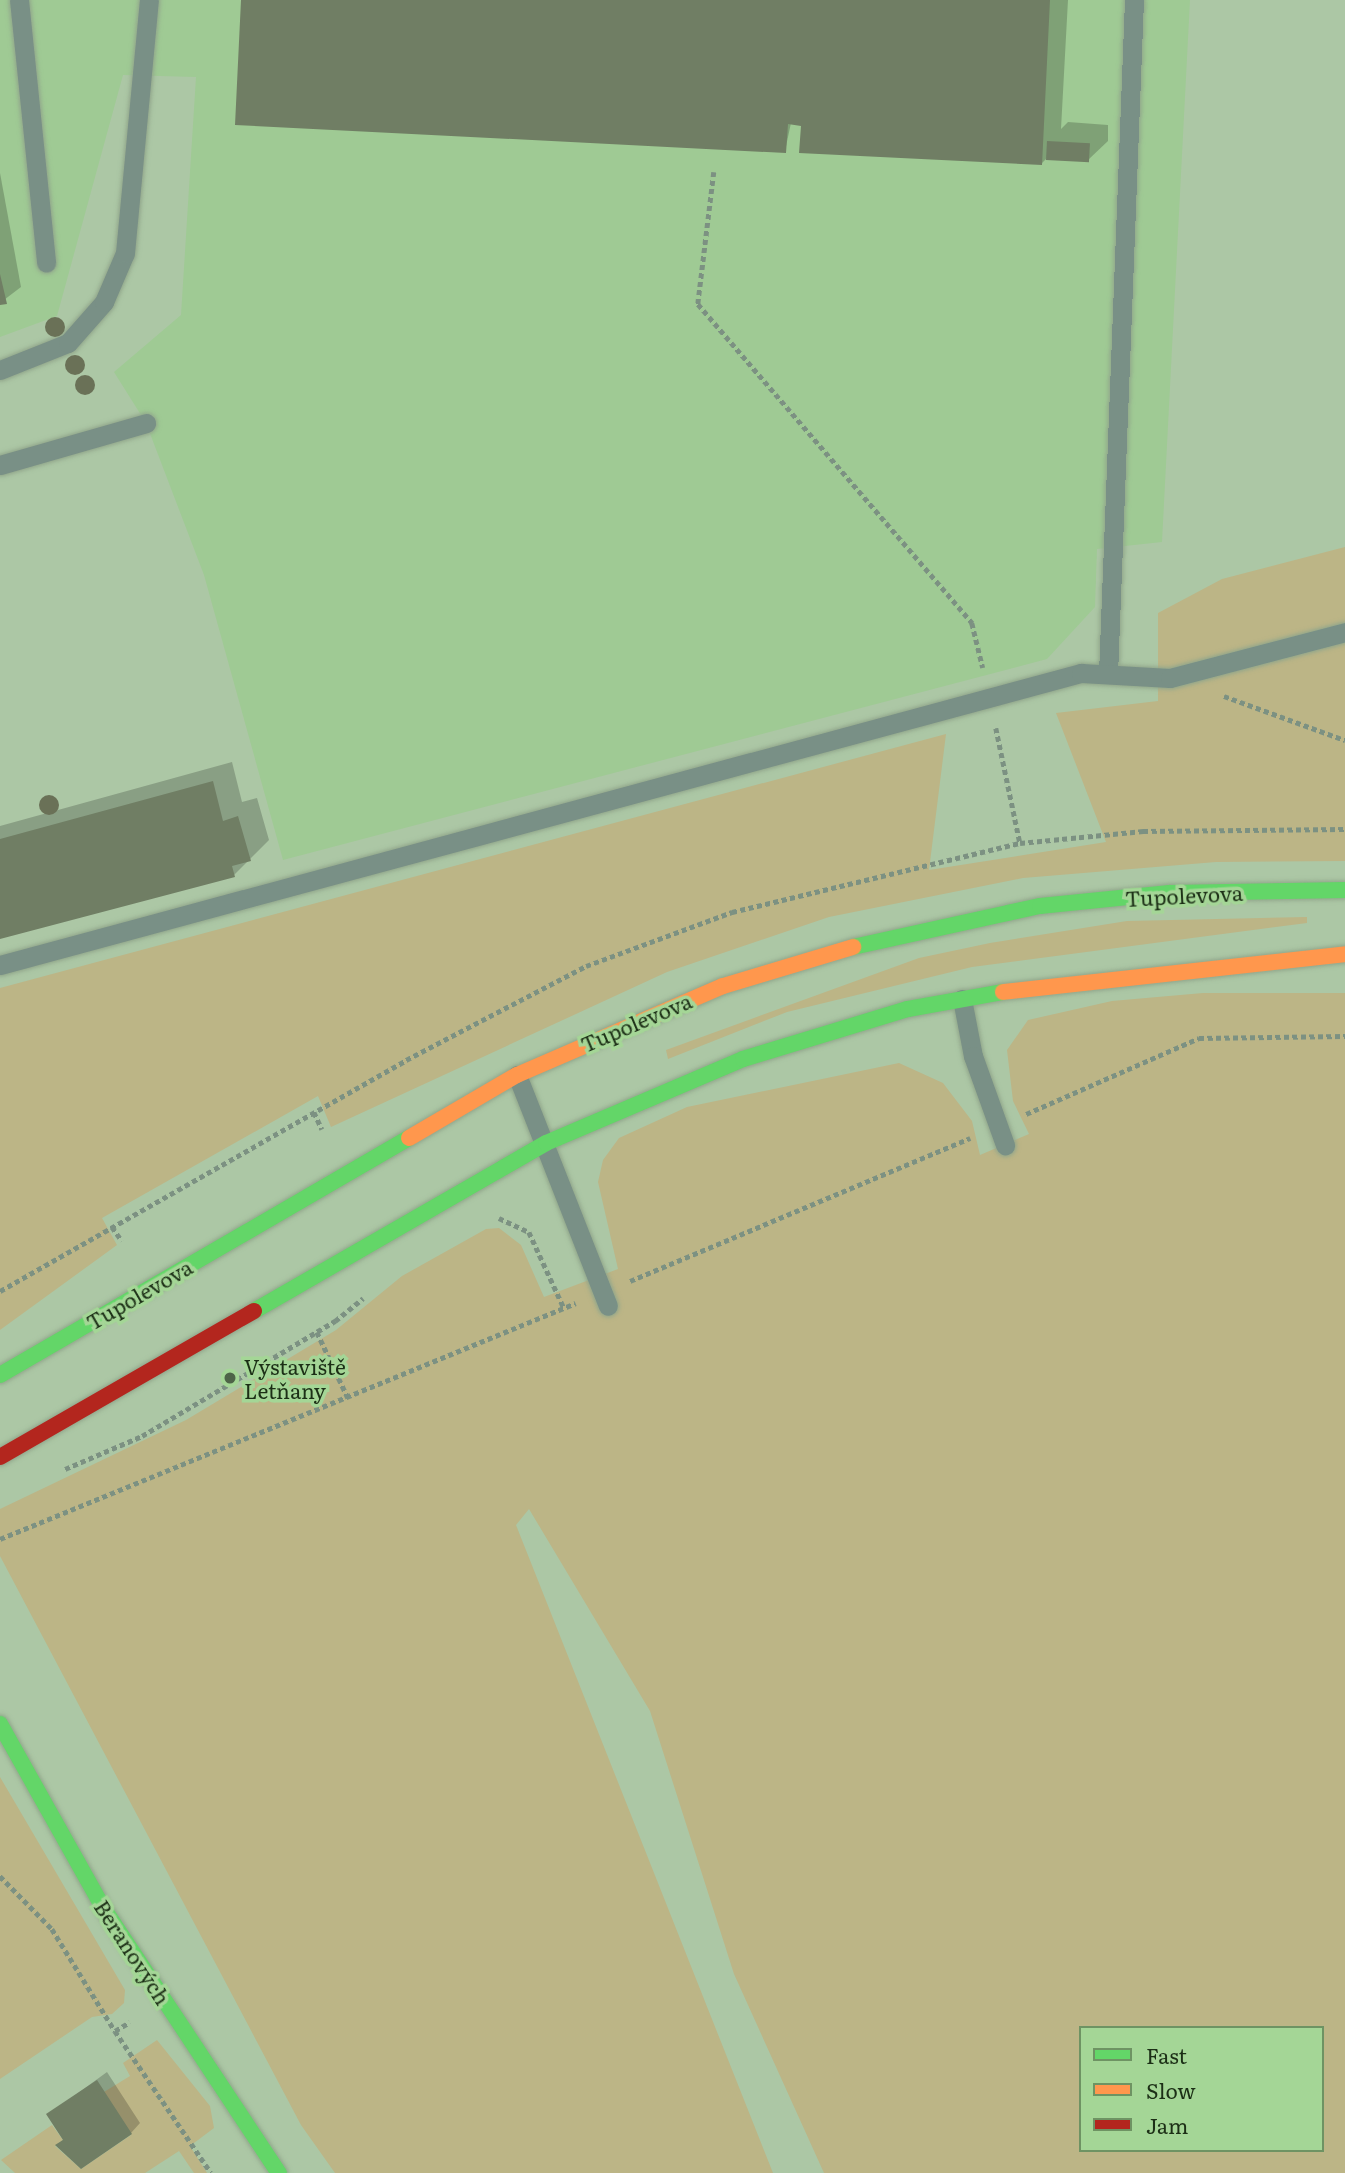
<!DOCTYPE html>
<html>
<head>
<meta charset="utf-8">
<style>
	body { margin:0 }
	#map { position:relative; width:1345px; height:2173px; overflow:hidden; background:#acc7a5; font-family:Literata,serif }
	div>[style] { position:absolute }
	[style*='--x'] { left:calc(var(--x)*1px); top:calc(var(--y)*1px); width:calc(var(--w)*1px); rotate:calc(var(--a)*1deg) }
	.built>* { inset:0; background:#9fca94 }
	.green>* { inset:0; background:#bcb586 }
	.shadow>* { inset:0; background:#0003 }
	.building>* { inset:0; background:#707e64; transform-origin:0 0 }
	.path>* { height:4.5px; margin-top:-2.25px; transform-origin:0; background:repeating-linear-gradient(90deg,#7c9182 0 5px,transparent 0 8.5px) }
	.roads { filter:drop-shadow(0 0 2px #91a68b) drop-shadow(0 0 2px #91a68b) }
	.lane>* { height:19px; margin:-9.5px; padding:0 9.5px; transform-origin:9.5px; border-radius:9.5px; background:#799086 }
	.fast>* { height:16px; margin:-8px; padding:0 8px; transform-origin:8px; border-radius:8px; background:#63d668 }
	.slow>* { height:16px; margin:-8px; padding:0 8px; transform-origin:8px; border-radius:8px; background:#ff974d }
	.jam>* { height:16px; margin:-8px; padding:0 8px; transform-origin:8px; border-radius:8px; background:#b3261e }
	.trees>* { width:20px; height:20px; margin:-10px; border-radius:50%; background:#6a7157 }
	.dots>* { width:19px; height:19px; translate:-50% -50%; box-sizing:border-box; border:4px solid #a4d696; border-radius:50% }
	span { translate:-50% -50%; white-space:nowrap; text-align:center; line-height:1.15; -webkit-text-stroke:7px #a4d696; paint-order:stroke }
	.street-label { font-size:21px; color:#1c2f16 }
	.poi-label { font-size:21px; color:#1c2f16 }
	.left { translate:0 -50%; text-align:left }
	.legend { position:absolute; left:1079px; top:2026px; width:245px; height:126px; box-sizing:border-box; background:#a4d696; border:2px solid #6e9363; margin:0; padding:9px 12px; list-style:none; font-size:21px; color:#1c2f16 }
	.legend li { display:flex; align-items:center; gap:14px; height:35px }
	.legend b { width:35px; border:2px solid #6e9363 }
</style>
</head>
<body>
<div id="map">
	<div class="built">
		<i style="clip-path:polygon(0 0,1190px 0,1162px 542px,1097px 549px,1095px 607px,1047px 659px,283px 860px,204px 575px,146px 423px,114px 372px,181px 315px,196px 77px,123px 75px,57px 316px,0 337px)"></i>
	</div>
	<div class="green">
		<i style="clip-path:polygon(1345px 547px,1345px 861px,1216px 862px,1023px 878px,829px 917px,667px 972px,331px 1127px,318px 1096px,102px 1218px,117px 1245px,0 1330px,0 988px,946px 734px,929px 870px,1106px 842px,1056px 713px,1158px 701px,1158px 613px,1222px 579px)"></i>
		<i style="clip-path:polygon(1307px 917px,1307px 923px,972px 967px,787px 1012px,668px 1059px,666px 1050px,919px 958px,990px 943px,1127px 921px)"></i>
		<i style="clip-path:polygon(evenodd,1203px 993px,1345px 993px,1345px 2173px,824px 2173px,734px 1974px,650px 1711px,529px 1509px,516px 1525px,773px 2173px,335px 2173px,301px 2125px,0 1556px,0 1509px,186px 1420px,336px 1330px,402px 1276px,486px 1229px,499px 1228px,521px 1245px,544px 1297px,618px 1269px,598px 1182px,603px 1160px,619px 1138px,687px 1107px,899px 1063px,943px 1083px,972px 1121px,980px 1155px,1029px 1134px,1013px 1101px,1007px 1050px,1028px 1020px,1112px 1001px,1203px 993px,1081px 2028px,1322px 2028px,1322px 2150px,1081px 2150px,1081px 2028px)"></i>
		<i style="clip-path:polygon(0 1777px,125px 1990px,124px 2003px,112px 2014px,92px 2017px,0 2079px)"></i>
		<i style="clip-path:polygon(157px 2040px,210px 2106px,214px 2128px,190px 2146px,207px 2173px,194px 2173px,179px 2151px,145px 2173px,15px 2173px,1px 2160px,52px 2125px,63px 2140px,55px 2146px,81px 2169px,131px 2135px,104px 2092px,130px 2076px,123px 2063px)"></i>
	</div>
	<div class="shadow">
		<i style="clip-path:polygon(243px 0,1068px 0,1061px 129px,1068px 122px,1108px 125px,1108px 141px,1088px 160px,1047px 158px,1041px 164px,791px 123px,785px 151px)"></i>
		<i style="clip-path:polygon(0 173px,21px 287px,0 303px)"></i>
		<i style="clip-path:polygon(232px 762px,242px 802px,257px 798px,269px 840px,234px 875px,0 937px,0 826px)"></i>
		<i style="clip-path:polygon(107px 2072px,140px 2123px,131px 2133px,57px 2145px,64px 2139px,48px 2115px)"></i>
	</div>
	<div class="building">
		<i style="clip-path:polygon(241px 0,1050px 0,1042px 165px,799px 153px,801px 126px,788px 124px,786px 153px,235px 125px)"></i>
		<i style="left:1047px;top:141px;width:43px;height:19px;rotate:3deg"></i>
		<i style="clip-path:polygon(0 274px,7px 304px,0 305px)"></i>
		<i style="clip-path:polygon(213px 781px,223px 821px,238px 816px,251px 861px,232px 866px,235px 877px,0 939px,0 839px)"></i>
		<i style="clip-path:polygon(97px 2080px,132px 2134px,81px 2169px,55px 2145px,63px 2140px,46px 2114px)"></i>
	</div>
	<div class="path">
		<i style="--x:714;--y:172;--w:133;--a:96.9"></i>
		<i style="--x:698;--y:304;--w:421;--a:49.3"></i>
		<i style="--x:972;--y:623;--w:46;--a:76.3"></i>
		<i style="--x:1224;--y:696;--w:129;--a:20"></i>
		<i style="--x:996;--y:728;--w:117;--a:78.2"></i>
		<i style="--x:314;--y:1112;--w:19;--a:65"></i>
		<i style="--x:1026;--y:1114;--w:189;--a:-23.7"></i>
		<i style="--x:1199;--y:1038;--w:146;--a:-0.8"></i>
		<i style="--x:499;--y:1218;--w:33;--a:25"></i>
		<i style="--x:529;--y:1232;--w:84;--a:65.3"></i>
		<i style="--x:112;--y:1227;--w:17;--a:54"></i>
		<i style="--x:630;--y:1281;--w:369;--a:-22.8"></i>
		<i style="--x:0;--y:1291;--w:467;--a:-29.6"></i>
		<i style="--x:406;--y:1060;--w:203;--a:-27.6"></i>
		<i style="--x:586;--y:966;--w:156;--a:-20.3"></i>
		<i style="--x:732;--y:912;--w:296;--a:-13.5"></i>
		<i style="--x:1020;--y:843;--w:124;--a:-5.6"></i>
		<i style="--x:1143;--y:831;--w:202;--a:-0.6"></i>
		<i style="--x:317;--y:1332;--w:73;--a:64.8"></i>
		<i style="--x:65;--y:1469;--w:84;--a:-23.2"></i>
		<i style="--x:142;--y:1436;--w:225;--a:-30.8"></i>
		<i style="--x:335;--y:1321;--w:36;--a:-39"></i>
		<i style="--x:0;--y:1539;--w:622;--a:-22.28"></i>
		<i style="--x:0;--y:1876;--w:74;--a:45.5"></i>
		<i style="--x:52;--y:1929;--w:120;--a:58.3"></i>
		<i style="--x:115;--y:2031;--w:17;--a:-31"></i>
		<i style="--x:115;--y:2031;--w:171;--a:55.9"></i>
	</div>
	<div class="roads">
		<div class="lane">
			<i style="--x:19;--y:0;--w:264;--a:84.1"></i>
			<i style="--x:0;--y:370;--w:73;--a:-21.7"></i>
			<i style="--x:68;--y:343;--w:55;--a:-48.7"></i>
			<i style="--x:104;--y:302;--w:53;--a:-66.8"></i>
			<i style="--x:125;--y:253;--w:254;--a:-84.6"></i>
			<i style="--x:0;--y:465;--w:152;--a:-16"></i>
			<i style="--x:1108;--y:674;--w:675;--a:-87.79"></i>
			<i style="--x:0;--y:965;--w:1120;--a:-15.12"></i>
			<i style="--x:1081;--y:673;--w:89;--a:3.2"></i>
			<i style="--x:1170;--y:678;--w:181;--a:-14.7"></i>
			<i style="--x:962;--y:999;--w:58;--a:79.1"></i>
			<i style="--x:973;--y:1056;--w:95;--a:70.2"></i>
			<i style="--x:517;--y:1075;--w:248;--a:68.5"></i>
		</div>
		<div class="fast">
			<i style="--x:853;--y:947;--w:191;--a:-12.4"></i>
			<i style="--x:1040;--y:906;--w:130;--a:-5.8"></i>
			<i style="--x:1169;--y:893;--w:176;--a:-1"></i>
			<i style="--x:254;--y:1311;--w:337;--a:-29.9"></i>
			<i style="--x:546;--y:1143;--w:214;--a:-23.1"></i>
			<i style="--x:743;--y:1059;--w:172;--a:-16.9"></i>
			<i style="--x:908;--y:1009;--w:97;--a:-10.1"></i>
			<i style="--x:0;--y:1375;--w:473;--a:-30.1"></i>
			<i style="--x:0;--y:1724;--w:212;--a:60.7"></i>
			<i style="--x:104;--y:1909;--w:317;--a:56.5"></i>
		</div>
		<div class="slow">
			<i style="--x:1003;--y:992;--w:344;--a:-6.3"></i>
			<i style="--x:409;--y:1138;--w:125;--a:-30.3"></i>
			<i style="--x:517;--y:1075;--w:224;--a:-23.4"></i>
			<i style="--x:723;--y:986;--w:136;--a:-16.7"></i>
		</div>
		<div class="jam">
			<i style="--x:0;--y:1457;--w:293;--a:-29.9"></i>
		</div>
	</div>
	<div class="trees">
		<i style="left:55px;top:327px"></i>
		<i style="left:75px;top:365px"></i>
		<i style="left:85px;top:385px"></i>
		<i style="left:49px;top:805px"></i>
	</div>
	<div class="dots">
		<i style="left:230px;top:1378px;background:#4e6448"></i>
	</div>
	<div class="street-label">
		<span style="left:1184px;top:895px;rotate:-3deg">Tupolevova</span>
		<span style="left:636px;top:1022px;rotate:-23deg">Tupolevova</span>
		<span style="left:139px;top:1294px;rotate:-30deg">Tupolevova</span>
		<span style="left:133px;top:1952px;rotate:57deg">Beranových</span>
	</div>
	<div class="poi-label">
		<span class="left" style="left:244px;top:1378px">Výstaviště<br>Letňany</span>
	</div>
	<ul class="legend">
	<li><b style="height:9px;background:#63d668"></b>Fast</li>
	<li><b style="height:9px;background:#ff974d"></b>Slow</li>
	<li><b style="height:9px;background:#b3261e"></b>Jam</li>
	</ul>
</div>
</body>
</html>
